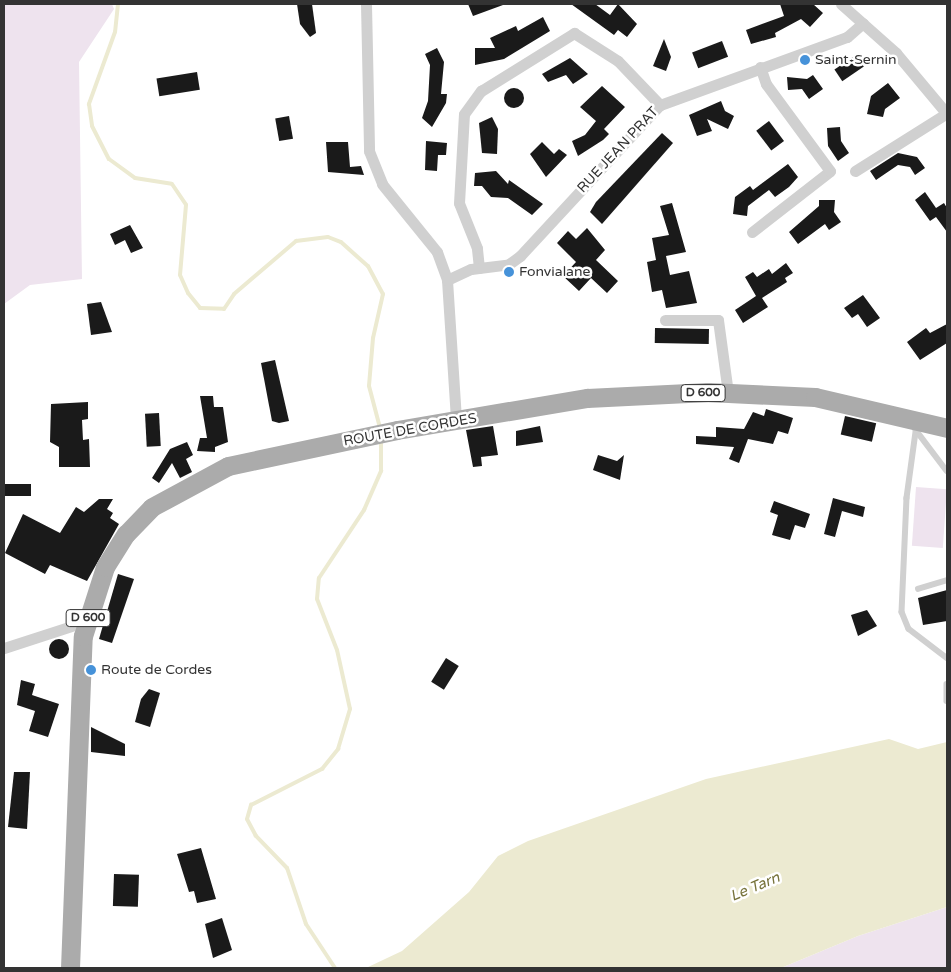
<!DOCTYPE html>
<html>
<head>
<meta charset="utf-8">
<style>
	body { margin:0 }
	#map { position:relative; width:951px; height:972px; overflow:hidden; background:#fff; font-family:"Varela Round",sans-serif }
	div>[style] { position:absolute }
	[style*='--x'] { left:calc(var(--x)*1px); top:calc(var(--y)*1px); width:calc(var(--w)*1px); rotate:calc(var(--a)*1deg) }
	.green>* { inset:0; background:#eee3ee; transform-origin:0 0 }
	.water>* { inset:0; background:#ecead1 }
	.stream>* { height:4px; margin:-2px; padding:0 2px; transform-origin:2px; border-radius:2px; background:#ecead1 }
	.building>* { inset:0; background:#1a1a1a; transform-origin:0 0 }
	.round { border-radius:50% }
	.lane>* { height:5.5px; margin:-2.75px; padding:0 2.75px; transform-origin:2.75px; border-radius:2.75px; background:#d0d0d0 }
	.street>* { height:11px; margin:-5.5px; padding:0 5.5px; transform-origin:5.5px; border-radius:5.5px; background:#d0d0d0 }
	.primary>* { height:19px; margin:-9.5px; padding:0 9.5px; transform-origin:9.5px; border-radius:9.5px; background:#ababab }
	.dots>* { width:14px; height:14px; translate:-50% -50%; box-sizing:border-box; border:2px solid #fff; border-radius:50% }
	span { translate:-50% -50%; white-space:nowrap; text-align:center; line-height:1.15; -webkit-text-stroke:5px #fff; paint-order:stroke }
	.shield-label span { padding:1px 4px; background:#fff; border:1px solid; border-radius:4px; -webkit-text-stroke-width:0 }
	.shield-label { font-size:12px; color:#333; font-weight:700 }
	.poi-label { font-size:14px; color:#333 }
	.left { translate:0 -50%; text-align:left }
	.street-label { font-size:14px; color:#333 }
	.water-label { font-size:15px; color:#77733b; font-style:italic }
	.frame { position:absolute; inset:0; border:5px solid #333; pointer-events:none }
</style>
</head>
<body>
<div id="map">
	<div class="green">
		<i style="clip-path:polygon(4px 4px,112px 4px,114px 9px,79px 62px,82px 279px,30px 285px,4px 304px)"></i>
		<i style="left:916px;top:487px;width:31px;height:59px;rotate:4deg"></i>
		<i style="clip-path:polygon(947px 907px,947px 968px,781px 968px,858px 936px)"></i>
	</div>
	<div class="water">
		<i style="clip-path:polygon(889px 739px,918px 749px,947px 742px,947px 907px,858px 936px,781px 968px,366px 968px,402px 951px,469px 892px,498px 856px,528px 841px,706px 779px)"></i>
	</div>
	<div class="stream">
		<i style="--x:118;--y:4;--w:28;--a:96"></i>
		<i style="--x:115;--y:32;--w:77;--a:109.9"></i>
		<i style="--x:89;--y:104;--w:22;--a:82"></i>
		<i style="--x:92;--y:126;--w:37;--a:63"></i>
		<i style="--x:109;--y:159;--w:32;--a:36"></i>
		<i style="--x:135;--y:178;--w:37;--a:9"></i>
		<i style="--x:172;--y:184;--w:25;--a:56"></i>
		<i style="--x:186;--y:205;--w:70;--a:94.9"></i>
		<i style="--x:180;--y:275;--w:20;--a:66"></i>
		<i style="--x:188;--y:293;--w:19;--a:51"></i>
		<i style="--x:200;--y:308;--w:24;--a:2"></i>
		<i style="--x:224;--y:309;--w:18;--a:-56"></i>
		<i style="--x:234;--y:294;--w:82;--a:-40.5"></i>
		<i style="--x:296;--y:241;--w:32;--a:-7"></i>
		<i style="--x:328;--y:237;--w:14;--a:21"></i>
		<i style="--x:341;--y:242;--w:36;--a:42"></i>
		<i style="--x:368;--y:266;--w:32;--a:62"></i>
		<i style="--x:383;--y:294;--w:45;--a:102.8"></i>
		<i style="--x:373;--y:338;--w:48;--a:94.8"></i>
		<i style="--x:369;--y:386;--w:43;--a:75.3"></i>
		<i style="--x:335;--y:968;--w:53;--a:-123.4"></i>
		<i style="--x:306;--y:924;--w:59;--a:-108.7"></i>
		<i style="--x:287;--y:868;--w:45;--a:-134.1"></i>
		<i style="--x:256;--y:836;--w:19;--a:-118"></i>
		<i style="--x:247;--y:819;--w:15;--a:-74"></i>
		<i style="--x:251;--y:805;--w:80;--a:-26.9"></i>
		<i style="--x:322;--y:769;--w:26;--a:-51"></i>
		<i style="--x:338;--y:749;--w:42;--a:-73.3"></i>
		<i style="--x:350;--y:709;--w:60;--a:-102.4"></i>
		<i style="--x:337;--y:650;--w:55;--a:-111.4"></i>
		<i style="--x:317;--y:599;--w:21;--a:-85"></i>
		<i style="--x:319;--y:578;--w:82;--a:-56.5"></i>
		<i style="--x:364;--y:510;--w:43;--a:-66.4"></i>
		<i style="--x:381;--y:471;--w:31;--a:-90"></i>
	</div>
	<div class="building">
		<i style="clip-path:polygon(297px 4px,312px 4px,316px 33px,310px 37px,300px 24px)"></i>
		<i style="clip-path:polygon(468px 4px,502px 4px,503px 5px,473px 16px)"></i>
		<i style="clip-path:polygon(571px 4px,595px 4px,610px 15px,618px 4px,637px 24px,627px 37px,618px 30px,614px 35px)"></i>
		<i style="clip-path:polygon(780px 4px,813px 4px,823px 13px,810px 27px,801px 19px,775px 33px,776px 37px,751px 44px,746px 30px,784px 16px)"></i>
		<i style="clip-path:polygon(543px 17px,550px 31px,504px 59px,475px 65px,475px 48px,495px 48px,490px 38px,516px 26px,518px 31px)"></i>
		<i style="clip-path:polygon(664px 39px,671px 57px,666px 71px,653px 66px)"></i>
		<i style="left:722px;top:41px;width:17px;height:32px;rotate:69deg"></i>
		<i style="clip-path:polygon(437px 48px,444px 62px,441px 94px,447px 94px,446px 103px,432px 127px,422px 118px,428px 101px,430px 65px,425px 54px)"></i>
		<i style="left:856px;top:55px;width:14px;height:26px;rotate:56deg"></i>
		<i style="clip-path:polygon(570px 58px,588px 74px,573px 84px,566px 75px,548px 82px,542px 74px)"></i>
		<i style="left:197px;top:72px;width:18px;height:41px;rotate:81deg"></i>
		<i style="clip-path:polygon(813px 75px,823px 89px,809px 99px,802px 89px,788px 90px,787px 77px,807px 79px)"></i>
		<i style="clip-path:polygon(888px 83px,900px 98px,885px 109px,883px 117px,867px 114px,871px 96px)"></i>
		<i style="clip-path:polygon(602px 86px,625px 107px,604px 129px,609px 134px,603px 140px,578px 156px,572px 141px,585px 135px,596px 121px,580px 107px)"></i>
		<i class="round" style="left:504px;top:88px;width:20px;height:20px"></i>
		<i style="clip-path:polygon(721px 101px,725px 111px,734px 116px,728px 129px,707px 119px,712px 131px,697px 136px,689px 115px)"></i>
		<i style="left:289px;top:116px;width:23px;height:14px;rotate:80deg"></i>
		<i style="clip-path:polygon(492px 117px,498px 129px,497px 154px,482px 153px,479px 123px)"></i>
		<i style="left:769px;top:121px;width:25px;height:16px;rotate:53deg"></i>
		<i style="clip-path:polygon(840px 127px,841px 141px,849px 153px,838px 161px,828px 146px,827px 128px)"></i>
		<i style="clip-path:polygon(662px 133px,673px 143px,602px 224px,590px 212px,596px 202px)"></i>
		<i style="clip-path:polygon(426px 141px,447px 143px,446px 155px,438px 155px,437px 171px,425px 170px)"></i>
		<i style="clip-path:polygon(326px 142px,348px 142px,350px 167px,361px 166px,364px 175px,328px 172px)"></i>
		<i style="clip-path:polygon(542px 142px,554px 154px,559px 149px,567px 155px,546px 177px,530px 154px)"></i>
		<i style="clip-path:polygon(898px 153px,917px 157px,925px 168px,915px 175px,910px 167px,898px 165px,876px 180px,870px 171px)"></i>
		<i style="clip-path:polygon(788px 164px,798px 177px,789px 187px,775px 197px,769px 190px,748px 206px,747px 216px,733px 214px,735px 197px,750px 186px,753px 190px)"></i>
		<i style="clip-path:polygon(496px 171px,508px 184px,509px 180px,543px 204px,532px 215px,508px 198px,491px 197px,482px 186px,474px 186px,475px 173px)"></i>
		<i style="clip-path:polygon(925px 192px,936px 208px,944px 203px,947px 208px,947px 232px,936px 217px,930px 221px,915px 200px)"></i>
		<i style="clip-path:polygon(819px 200px,835px 200px,834px 212px,841px 222px,829px 230px,825px 224px,798px 244px,789px 232px,819px 206px)"></i>
		<i style="clip-path:polygon(672px 203px,686px 252px,666px 256px,670px 275px,689px 271px,697px 303px,666px 308px,662px 290px,652px 292px,647px 262px,656px 260px,652px 238px,669px 235px,660px 206px)"></i>
		<i style="clip-path:polygon(130px 225px,143px 248px,131px 253px,125px 240px,115px 245px,110px 234px)"></i>
		<i style="clip-path:polygon(587px 228px,605px 250px,596px 260px,618px 281px,607px 293px,591px 278px,579px 291px,563px 276px,576px 262px,557px 243px,568px 231px,576px 239px)"></i>
		<i style="clip-path:polygon(786px 263px,793px 273px,785px 278px,787px 282px,762px 298px,768px 307px,743px 323px,735px 310px,756px 296px,745px 277px,753px 272px,757px 277px,769px 269px,772px 274px)"></i>
		<i style="clip-path:polygon(863px 295px,880px 318px,867px 327px,858px 314px,852px 318px,844px 308px)"></i>
		<i style="clip-path:polygon(101px 302px,112px 332px,91px 335px,87px 304px)"></i>
		<i style="clip-path:polygon(947px 324px,947px 343px,920px 360px,907px 342px,926px 328px,930px 333px)"></i>
		<i style="left:655px;top:328px;width:54px;height:15px;rotate:1deg"></i>
		<i style="clip-path:polygon(275px 360px,289px 421px,279px 423px,272px 421px,261px 363px)"></i>
		<i style="clip-path:polygon(200px 396px,213px 396px,214px 407px,223px 407px,228px 442px,215px 447px,215px 452px,197px 451px,200px 438px,207px 438px)"></i>
		<i style="clip-path:polygon(88px 402px,88px 419px,82px 420px,83px 440px,89px 439px,90px 467px,59px 467px,59px 447px,50px 442px,51px 404px)"></i>
		<i style="clip-path:polygon(766px 409px,793px 418px,788px 434px,778px 431px,773px 444px,748px 439px,739px 463px,729px 459px,734px 447px,696px 444px,696px 436px,716px 437px,716px 427px,744px 429px,753px 412px,764px 416px)"></i>
		<i style="left:159px;top:413px;width:33px;height:14px;rotate:87deg"></i>
		<i style="left:845px;top:416px;width:32px;height:19px;rotate:13deg"></i>
		<i style="clip-path:polygon(493px 426px,498px 455px,481px 457px,482px 466px,473px 467px,466px 430px)"></i>
		<i style="clip-path:polygon(540px 426px,543px 442px,516px 446px,516px 431px)"></i>
		<i style="clip-path:polygon(187px 442px,193px 455px,186px 459px,192px 472px,180px 478px,172px 463px,159px 483px,152px 478px,170px 449px)"></i>
		<i style="clip-path:polygon(598px 455px,617px 461px,624px 455px,620px 480px,593px 470px)"></i>
		<i style="left:5px;top:484px;width:26px;height:12px"></i>
		<i style="clip-path:polygon(833px 498px,865px 507px,863px 517px,842px 511px,835px 537px,824px 534px)"></i>
		<i style="clip-path:polygon(99px 499px,113px 499px,107px 509px,113px 513px,110px 518px,119px 524px,87px 581px,50px 565px,45px 574px,5px 553px,23px 514px,60px 533px,76px 507px,84px 512px)"></i>
		<i style="clip-path:polygon(774px 501px,810px 514px,805px 528px,795px 525px,790px 540px,772px 535px,778px 515px,770px 512px)"></i>
		<i style="clip-path:polygon(118px 574px,134px 579px,112px 643px,99px 639px)"></i>
		<i style="clip-path:polygon(947px 590px,947px 621px,923px 625px,918px 598px)"></i>
		<i style="clip-path:polygon(867px 610px,877px 626px,858px 636px,851px 615px)"></i>
		<i class="round" style="left:49px;top:639px;width:20px;height:20px"></i>
		<i style="left:446px;top:658px;width:15px;height:28px;rotate:32deg"></i>
		<i style="clip-path:polygon(21px 680px,35px 684px,32px 695px,59px 704px,48px 737px,29px 731px,35px 711px,17px 705px)"></i>
		<i style="clip-path:polygon(149px 689px,160px 693px,150px 727px,135px 722px,141px 699px)"></i>
		<i style="clip-path:polygon(91px 727px,125px 744px,125px 756px,91px 752px)"></i>
		<i style="clip-path:polygon(14px 772px,30px 772px,27px 829px,8px 827px)"></i>
		<i style="clip-path:polygon(201px 848px,216px 899px,197px 903px,194px 891px,189px 892px,177px 854px)"></i>
		<i style="left:114px;top:874px;width:25px;height:32px;rotate:2deg"></i>
		<i style="clip-path:polygon(222px 918px,232px 950px,213px 958px,205px 924px)"></i>
	</div>
	<div class="lane">
		<i style="--x:917;--y:425;--w:74;--a:97.8"></i>
		<i style="--x:907;--y:498;--w:114;--a:92.5"></i>
		<i style="--x:902;--y:612;--w:18;--a:68"></i>
		<i style="--x:909;--y:629;--w:48;--a:37.3"></i>
		<i style="--x:916;--y:430;--w:51;--a:52.9"></i>
		<i style="--x:918;--y:589;--w:30;--a:-17"></i>
		<i style="--x:947;--y:684;--w:17;--a:90"></i>
	</div>
	<div class="street">
		<i style="--x:366;--y:4;--w:147;--a:88.8"></i>
		<i style="--x:369;--y:151;--w:35;--a:68"></i>
		<i style="--x:382;--y:184;--w:87;--a:51"></i>
		<i style="--x:437;--y:252;--w:30;--a:70"></i>
		<i style="--x:447;--y:280;--w:140;--a:86.3"></i>
		<i style="--x:841;--y:4;--w:74;--a:41.7"></i>
		<i style="--x:896;--y:53;--w:80;--a:50.1"></i>
		<i style="--x:855;--y:171;--w:109;--a:-32.2"></i>
		<i style="--x:752;--y:232;--w:99;--a:-38"></i>
		<i style="--x:830;--y:171;--w:108;--a:-126.3"></i>
		<i style="--x:766;--y:84;--w:18;--a:-109"></i>
		<i style="--x:479;--y:268;--w:20;--a:-96"></i>
		<i style="--x:477;--y:248;--w:48;--a:-111.8"></i>
		<i style="--x:459;--y:203;--w:89;--a:-86.8"></i>
		<i style="--x:464;--y:114;--w:29;--a:-54"></i>
		<i style="--x:481;--y:91;--w:110;--a:-31.9"></i>
		<i style="--x:574;--y:33;--w:52;--a:32.5"></i>
		<i style="--x:618;--y:61;--w:61;--a:46.3"></i>
		<i style="--x:447;--y:280;--w:26;--a:-25"></i>
		<i style="--x:471;--y:269;--w:38;--a:-7"></i>
		<i style="--x:509;--y:264;--w:14;--a:-36"></i>
		<i style="--x:520;--y:256;--w:206;--a:-47.2"></i>
		<i style="--x:660;--y:105;--w:199;--a:-20"></i>
		<i style="--x:847;--y:37;--w:21;--a:-41"></i>
		<i style="--x:665;--y:320;--w:53;--a:0"></i>
		<i style="--x:718;--y:320;--w:74;--a:82.2"></i>
		<i style="--x:4;--y:648;--w:87;--a:-18"></i>
	</div>
	<div class="primary">
		<i style="--x:70;--y:968;--w:332;--a:-87.8"></i>
		<i style="--x:83;--y:636;--w:72;--a:-72.3"></i>
		<i style="--x:105;--y:567;--w:39;--a:-58"></i>
		<i style="--x:126;--y:534;--w:37;--a:-46"></i>
		<i style="--x:152;--y:507;--w:86;--a:-28.3"></i>
		<i style="--x:228;--y:466;--w:173;--a:-12"></i>
		<i style="--x:397;--y:430;--w:193;--a:-9.6"></i>
		<i style="--x:587;--y:398;--w:121;--a:-2.8"></i>
		<i style="--x:708;--y:392;--w:107;--a:2.7"></i>
		<i style="--x:815;--y:397;--w:136;--a:13.2"></i>
	</div>
	<div class="dots">
		<i style="left:805px;top:60px;background:#4692d9"></i>
		<i style="left:509px;top:272px;background:#4692d9"></i>
		<i style="left:91px;top:670px;background:#4692d9"></i>
	</div>
	<div class="shield-label">
		<span style="left:703px;top:393px">D 600</span>
		<span style="left:88px;top:618px">D 600</span>
	</div>
	<div class="poi-label">
		<span class="left" style="left:815px;top:60px">Saint-Sernin</span>
		<span class="left" style="left:519px;top:272px">Fonvialane</span>
		<span class="left" style="left:101px;top:670px">Route de Cordes</span>
	</div>
	<div class="street-label">
		<span style="left:618px;top:150px;rotate:-47deg">RUE JEAN PRAT</span>
		<span style="left:410px;top:430px;rotate:-10deg">ROUTE DE CORDES</span>
	</div>
	<div class="water-label">
		<span style="left:755px;top:887px;rotate:-23deg">Le Tarn</span>
	</div>
	<div class="frame"></div>
</div>
</body>
</html>
